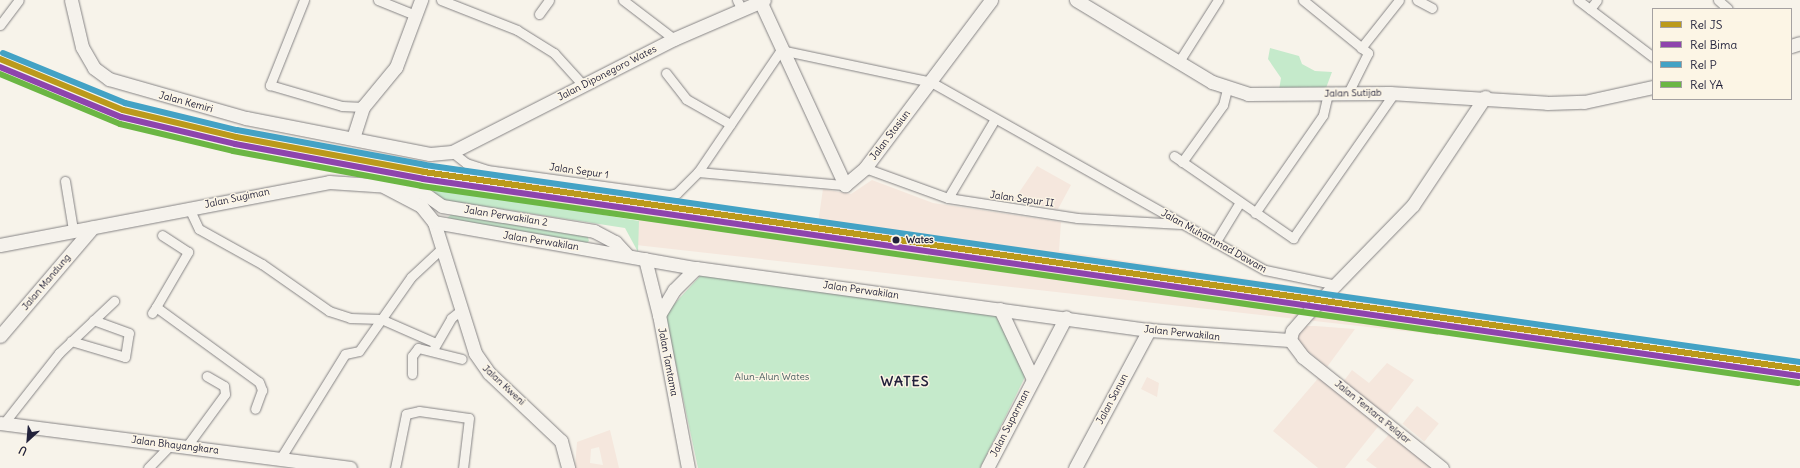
<!DOCTYPE html>
<html>
<head>
<meta charset="utf-8">
<style>
	body { margin:0 }
	#map { position:relative; width:1800px; height:468px; overflow:hidden; background:#f7f3ea; font-family:Delius,sans-serif }
	div>[style] { position:absolute }
	[style*='--x'] { left:calc(var(--x)*1px); top:calc(var(--y)*1px); width:calc(var(--w)*1px); rotate:calc(var(--a)*1deg) }
	.built>* { inset:0; background:#f5e7dd; transform-origin:0 0 }
	.green>* { inset:0; background:#c5eacb }
	.roads { filter:drop-shadow(0 0 1px #868485) drop-shadow(0 0 1px #868485) }
	.street>* { height:9px; margin:-4.5px; padding:0 4.5px; transform-origin:4.5px; border-radius:4.5px; background:#f5f2ec }
	.secondary>* { height:13px; margin:-6.5px; padding:0 6.5px; transform-origin:6.5px; border-radius:6.5px; background:#f5f2ec }
	.rail-1>* { height:6px; margin:-3px; padding:0 3px; transform-origin:3px; border-radius:3px; background:#bb9a1b }
	.rail-2>* { height:6px; margin:-3px; padding:0 3px; transform-origin:3px; border-radius:3px; background:#8e44ad }
	.rail-3>* { height:6px; margin:-3px; padding:0 3px; transform-origin:3px; border-radius:3px; background:#43a2c5 }
	.rail-4>* { height:6px; margin:-3px; padding:0 3px; transform-origin:3px; border-radius:3px; background:#6bb644 }
	.dots>* { width:11px; height:11px; translate:-50% -50%; box-sizing:border-box; border:2px solid #fcf5e5; border-radius:50% }
	span { translate:-50% -50%; white-space:nowrap; text-align:center; line-height:1.15; -webkit-text-stroke:3px #fcf5e5; paint-order:stroke }
	.street-label { font-size:10px; color:#22223b }
	.stop-label { font-size:10px; color:#22223b; font-weight:700 }
	.left { translate:0 -50%; text-align:left }
	.park-label { font-size:10px; color:#475c5e }
	.district-label { font-size:14px; color:#22223b; font-weight:700; letter-spacing:1px }
	.legend { position:absolute; left:1652px; top:8px; width:140px; height:92px; box-sizing:border-box; background:#fcf5e5; border:1px solid #a5a1a1; margin:0; padding:5px 7px; list-style:none; font-size:12px; color:#22223b }
	.legend li { display:flex; align-items:center; gap:8px; height:20px }
	.legend b { width:20px; border:1px solid #a5a1a1 }
	.north { position:absolute; left:8px; top:420px; width:40px; height:40px; -webkit-text-stroke:3px #fcf5e5; paint-order:stroke; rotate:206deg; font-size:11px; font-weight:700; line-height:16px; text-align:center; color:#22223b }
	.north::after { content:''; display:block; margin:auto; width:14px; height:18px; background:#22223b; clip-path:polygon(50% 0,100% 100%,50% 72%,0 100%) }
</style>
</head>
<body>
<div id="map">
	<div class="built">
		<i style="clip-path:polygon(1037px 166px,1071px 185px,1058px 209px,1014px 200px)"></i>
		<i style="clip-path:polygon(502px 179px,818px 223px,823px 189px,851px 194px,872px 180px,933px 203px,1061px 222px,1059px 251px,1612px 333px,1608px 354px,636px 245px,639px 219px,501px 194px)"></i>
		<i style="clip-path:polygon(1305px 326px,1315px 326px,1355px 329px,1327px 367px,1298px 343px,1297px 336px)"></i>
		<i style="clip-path:polygon(1387px 363px,1414px 380px,1387px 415px,1343px 382px,1352px 370px,1369px 383px)"></i>
		<i style="clip-path:polygon(1321px 375px,1381px 423px,1345px 468px,1318px 468px,1273px 431px)"></i>
		<i style="clip-path:polygon(1147px 377px,1159px 383px,1157px 397px,1141px 389px)"></i>
		<i style="left:1417px;top:406px;width:28px;height:23px;rotate:39deg"></i>
		<i style="clip-path:polygon(evenodd,610px 430px,619px 468px,575px 468px,577px 442px,610px 430px,599px 447px,603px 465px,590px 463px,591px 449px,599px 447px)"></i>
		<i style="clip-path:polygon(1392px 431px,1435px 468px,1377px 468px,1366px 460px)"></i>
	</div>
	<div class="green">
		<i style="clip-path:polygon(1270px 48px,1299px 56px,1302px 64px,1315px 71px,1332px 72px,1326px 88px,1279px 90px,1281px 78px,1268px 59px)"></i>
		<i style="clip-path:polygon(431px 186px,639px 221px,638px 252px,625px 228px,437px 199px)"></i>
		<i style="clip-path:polygon(452px 214px,587px 234px,589px 241px,584px 245px,447px 218px)"></i>
		<i style="clip-path:polygon(701px 275px,996px 316px,1026px 375px,980px 468px,698px 468px,665px 314px)"></i>
	</div>
	<div class="roads">
		<div class="street">
			<i style="--x:304;--y:0;--w:92;--a:111.8"></i>
			<i style="--x:270;--y:85;--w:75;--a:16.3"></i>
			<i style="--x:342;--y:106;--w:21;--a:3"></i>
			<i style="--x:378;--y:0;--w:40;--a:22"></i>
			<i style="--x:441;--y:0;--w:82;--a:21.5"></i>
			<i style="--x:517;--y:30;--w:44;--a:31.9"></i>
			<i style="--x:554;--y:53;--w:43;--a:47.8"></i>
			<i style="--x:623;--y:0;--w:64;--a:37.4"></i>
			<i style="--x:737;--y:0;--w:9;--a:63"></i>
			<i style="--x:1303;--y:0;--w:84;--a:39.2"></i>
			<i style="--x:1368;--y:53;--w:45;--a:116.6"></i>
			<i style="--x:1417;--y:0;--w:17;--a:28"></i>
			<i style="--x:1578;--y:0;--w:94;--a:37.2"></i>
			<i style="--x:1718;--y:0;--w:13;--a:42"></i>
			<i style="--x:1590;--y:9;--w:11;--a:-52"></i>
			<i style="--x:539;--y:14;--w:17;--a:-54"></i>
			<i style="--x:0;--y:25;--w:31;--a:-53"></i>
			<i style="--x:1361;--y:48;--w:61;--a:-51.6"></i>
			<i style="--x:1178;--y:63;--w:75;--a:-57.6"></i>
			<i style="--x:666;--y:73;--w:33;--a:52"></i>
			<i style="--x:686;--y:99;--w:51;--a:29.6"></i>
			<i style="--x:452;--y:152;--w:18;--a:38"></i>
			<i style="--x:466;--y:163;--w:22;--a:18"></i>
			<i style="--x:487;--y:170;--w:184;--a:7.8"></i>
			<i style="--x:669;--y:195;--w:8;--a:-14"></i>
			<i style="--x:677;--y:193;--w:30;--a:-45"></i>
			<i style="--x:698;--y:172;--w:148;--a:-55.8"></i>
			<i style="--x:781;--y:50;--w:153;--a:12"></i>
			<i style="--x:931;--y:82;--w:383;--a:29.4"></i>
			<i style="--x:1265;--y:270;--w:74;--a:11.8"></i>
			<i style="--x:1174;--y:156;--w:145;--a:34.6"></i>
			<i style="--x:1293;--y:238;--w:177;--a:-55.1"></i>
			<i style="--x:1182;--y:162;--w:70;--a:-54.3"></i>
			<i style="--x:1223;--y:105;--w:16;--a:-76"></i>
			<i style="--x:865;--y:168;--w:88;--a:19.9"></i>
			<i style="--x:948;--y:198;--w:131;--a:8.8"></i>
			<i style="--x:1077;--y:218;--w:104;--a:3.3"></i>
			<i style="--x:698;--y:172;--w:148;--a:5.1"></i>
			<i style="--x:65;--y:181;--w:50;--a:80.7"></i>
			<i style="--x:948;--y:198;--w:92;--a:-59.3"></i>
			<i style="--x:189;--y:208;--w:23;--a:65"></i>
			<i style="--x:199;--y:229;--w:72;--a:29.1"></i>
			<i style="--x:262;--y:264;--w:82;--a:35"></i>
			<i style="--x:329;--y:311;--w:22;--a:18"></i>
			<i style="--x:350;--y:318;--w:31;--a:2"></i>
			<i style="--x:381;--y:319;--w:60;--a:23.6"></i>
			<i style="--x:1255;--y:213;--w:119;--a:-55.2"></i>
			<i style="--x:1323;--y:115;--w:22;--a:-77"></i>
			<i style="--x:1215;--y:243;--w:48;--a:-58.6"></i>
			<i style="--x:156;--y:307;--w:64;--a:-59.8"></i>
			<i style="--x:188;--y:252;--w:31;--a:-147"></i>
			<i style="--x:152;--y:313;--w:7;--a:-56"></i>
			<i style="--x:156;--y:307;--w:127;--a:36.1"></i>
			<i style="--x:259;--y:382;--w:9;--a:69"></i>
			<i style="--x:262;--y:390;--w:20;--a:110"></i>
			<i style="--x:71;--y:341;--w:56;--a:16.5"></i>
			<i style="--x:125;--y:357;--w:24;--a:-81"></i>
			<i style="--x:129;--y:333;--w:38;--a:-160"></i>
			<i style="--x:434;--y:348;--w:34;--a:-60"></i>
			<i style="--x:451;--y:318;--w:11;--a:-38"></i>
			<i style="--x:412;--y:374;--w:18;--a:-90"></i>
			<i style="--x:412;--y:356;--w:10;--a:-53"></i>
			<i style="--x:418;--y:348;--w:45;--a:14"></i>
			<i style="--x:4;--y:423;--w:89;--a:-51.8"></i>
			<i style="--x:59;--y:353;--w:76;--a:-43.4"></i>
			<i style="--x:187;--y:446;--w:64;--a:-53.8"></i>
			<i style="--x:225;--y:394;--w:8;--a:-97"></i>
			<i style="--x:224;--y:386;--w:20;--a:-150"></i>
			<i style="--x:280;--y:459;--w:123;--a:-58.2"></i>
			<i style="--x:345;--y:354;--w:14;--a:-12"></i>
			<i style="--x:359;--y:351;--w:90;--a:-54.9"></i>
			<i style="--x:411;--y:277;--w:40;--a:-43"></i>
			<i style="--x:148;--y:468;--w:33;--a:-46"></i>
			<i style="--x:395;--y:468;--w:55;--a:-78.5"></i>
			<i style="--x:406;--y:414;--w:13;--a:-13"></i>
			<i style="--x:419;--y:411;--w:50;--a:8"></i>
			<i style="--x:469;--y:418;--w:50;--a:96.8"></i>
		</div>
		<div class="secondary">
			<i style="--x:71;--y:0;--w:48;--a:76.8"></i>
			<i style="--x:82;--y:47;--w:24;--a:60"></i>
			<i style="--x:94;--y:68;--w:19;--a:36"></i>
			<i style="--x:109;--y:79;--w:142;--a:15.9"></i>
			<i style="--x:246;--y:118;--w:187;--a:11.1"></i>
			<i style="--x:430;--y:154;--w:22;--a:-5"></i>
			<i style="--x:452;--y:152;--w:249;--a:-27"></i>
			<i style="--x:674;--y:39;--w:98;--a:-23.4"></i>
			<i style="--x:1076;--y:0;--w:159;--a:31.1"></i>
			<i style="--x:1212;--y:82;--w:38;--a:18"></i>
			<i style="--x:1248;--y:94;--w:142;--a:-0.4"></i>
			<i style="--x:1390;--y:93;--w:157;--a:3.6"></i>
			<i style="--x:1547;--y:103;--w:37;--a:-2"></i>
			<i style="--x:1584;--y:102;--w:71;--a:-12.3"></i>
			<i style="--x:760;--y:1;--w:203;--a:65.2"></i>
			<i style="--x:845;--y:185;--w:26;--a:-40"></i>
			<i style="--x:865;--y:168;--w:210;--a:-53.1"></i>
			<i style="--x:1791;--y:46;--w:9;--a:-18"></i>
			<i style="--x:353;--y:138;--w:33;--a:-72"></i>
			<i style="--x:363;--y:107;--w:52;--a:-50.5"></i>
			<i style="--x:396;--y:67;--w:72;--a:-69.5"></i>
			<i style="--x:385;--y:187;--w:41;--a:27.8"></i>
			<i style="--x:421;--y:206;--w:21;--a:51"></i>
			<i style="--x:434;--y:222;--w:137;--a:72.6"></i>
			<i style="--x:475;--y:353;--w:24;--a:55"></i>
			<i style="--x:489;--y:373;--w:99;--a:43.4"></i>
			<i style="--x:561;--y:441;--w:28;--a:75"></i>
			<i style="--x:434;--y:222;--w:266;--a:10"></i>
			<i style="--x:696;--y:268;--w:457;--a:7.8"></i>
			<i style="--x:1149;--y:330;--w:141;--a:4.1"></i>
			<i style="--x:0;--y:245;--w:335;--a:-10.8"></i>
			<i style="--x:329;--y:182;--w:75;--a:3.8"></i>
			<i style="--x:404;--y:187;--w:19;--a:16"></i>
			<i style="--x:422;--y:192;--w:24;--a:35"></i>
			<i style="--x:442;--y:206;--w:154;--a:9.3"></i>
			<i style="--x:594;--y:231;--w:24;--a:28"></i>
			<i style="--x:615;--y:242;--w:18;--a:47"></i>
			<i style="--x:645;--y:259;--w:58;--a:76"></i>
			<i style="--x:1000;--y:309;--w:77;--a:64.8"></i>
			<i style="--x:0;--y:336;--w:143;--a:-49.5"></i>
			<i style="--x:0;--y:423;--w:353;--a:7.3"></i>
			<i style="--x:688;--y:468;--w:156;--a:-100.7"></i>
			<i style="--x:659;--y:315;--w:29;--a:-59"></i>
			<i style="--x:674;--y:290;--w:31;--a:-45"></i>
			<i style="--x:987;--y:468;--w:170;--a:-62.4"></i>
			<i style="--x:1075;--y:468;--w:157;--a:-61.8"></i>
			<i style="--x:1442;--y:468;--w:178;--a:-141.4"></i>
			<i style="--x:1303;--y:357;--w:21;--a:-127"></i>
			<i style="--x:1290;--y:340;--w:9;--a:-77"></i>
			<i style="--x:1292;--y:331;--w:18;--a:-49"></i>
			<i style="--x:1304;--y:317;--w:156;--a:-45.8"></i>
			<i style="--x:1413;--y:205;--w:130;--a:-56.3"></i>
		</div>
	</div>
	<div class="rail-1">
		<i style="--x:0;--y:59;--w:133;--a:22.5"></i>
		<i style="--x:123;--y:110;--w:116;--a:13.4"></i>
		<i style="--x:236;--y:137;--w:191;--a:10.5"></i>
		<i style="--x:424;--y:172;--w:1390;--a:8.15"></i>
	</div>
	<div class="rail-2">
		<i style="--x:0;--y:67;--w:131;--a:22.5"></i>
		<i style="--x:121;--y:117;--w:117;--a:13.3"></i>
		<i style="--x:235;--y:144;--w:191;--a:10.5"></i>
		<i style="--x:423;--y:179;--w:1390;--a:8.15"></i>
	</div>
	<div class="rail-3">
		<i style="--x:3;--y:53;--w:132;--a:22.3"></i>
		<i style="--x:125;--y:103;--w:115;--a:13.6"></i>
		<i style="--x:237;--y:130;--w:191;--a:10.5"></i>
		<i style="--x:425;--y:165;--w:1389;--a:8.15"></i>
	</div>
	<div class="rail-4">
		<i style="--x:0;--y:74;--w:130;--a:22.6"></i>
		<i style="--x:120;--y:124;--w:116;--a:13.4"></i>
		<i style="--x:233;--y:151;--w:191;--a:10.5"></i>
		<i style="--x:421;--y:186;--w:1391;--a:8.14"></i>
	</div>
	<div class="dots">
		<i style="left:896px;top:240px;background:#22223b"></i>
	</div>
	<div class="street-label">
		<span style="left:607px;top:73px;rotate:-27deg">Jalan Diponegoro Wates</span>
		<span style="left:1353px;top:93px;rotate:-1deg">Jalan Sutijab</span>
		<span style="left:186px;top:102px;rotate:15deg">Jalan Kemiri</span>
		<span style="left:890px;top:135px;rotate:-53deg">Jalan Stasiun</span>
		<span style="left:579px;top:171px;rotate:8deg">Jalan Sepur 1</span>
		<span style="left:237px;top:198px;rotate:-12deg">Jalan Sugiman</span>
		<span style="left:1022px;top:199px;rotate:8deg">Jalan Sepur II</span>
		<span style="left:506px;top:216px;rotate:9deg">Jalan Perwakilan 2</span>
		<span style="left:541px;top:241px;rotate:9deg">Jalan Perwakilan</span>
		<span style="left:1214px;top:241px;rotate:29deg">Jalan Muhammad Dawam</span>
		<span style="left:46px;top:282px;rotate:-50deg">Jalan Mandung</span>
		<span style="left:861px;top:290px;rotate:8deg">Jalan Perwakilan</span>
		<span style="left:1182px;top:333px;rotate:6deg">Jalan Perwakilan</span>
		<span style="left:668px;top:362px;rotate:79deg">Jalan Tamtama</span>
		<span style="left:504px;top:385px;rotate:43deg">Jalan Kweni</span>
		<span style="left:1112px;top:399px;rotate:-62deg">Jalan Sanun</span>
		<span style="left:1373px;top:412px;rotate:39deg">Jalan Tentara Pelajar</span>
		<span style="left:1010px;top:423px;rotate:-63deg">Jalan Suparman</span>
		<span style="left:175px;top:445px;rotate:7deg">Jalan Bhayangkara</span>
	</div>
	<div class="stop-label">
		<span class="left" style="left:906px;top:240px">Wates</span>
	</div>
	<div class="park-label">
		<span style="left:772px;top:377px">Alun-Alun Wates</span>
	</div>
	<div class="district-label">
		<span style="left:905px;top:381px">WATES</span>
	</div>
	<ul class="legend">
	<li><b style="height:5px;background:#bb9a1b"></b>Rel JS</li>
	<li><b style="height:5px;background:#8e44ad"></b>Rel Bima</li>
	<li><b style="height:5px;background:#43a2c5"></b>Rel P</li>
	<li><b style="height:5px;background:#6bb644"></b>Rel YA</li>
	</ul>
	<div class="north">U</div>
</div>
</body>
</html>
